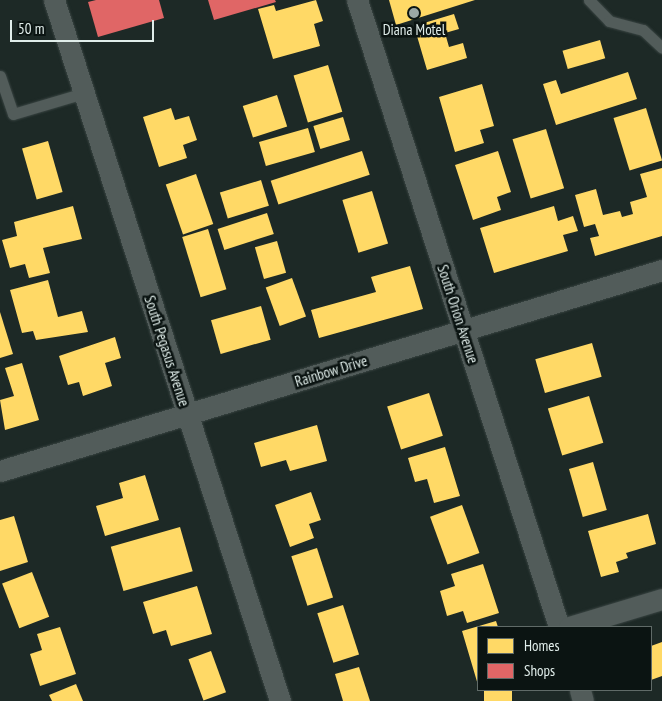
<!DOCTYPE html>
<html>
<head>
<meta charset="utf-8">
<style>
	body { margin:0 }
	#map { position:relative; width:662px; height:701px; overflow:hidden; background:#1d2926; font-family:"PT Sans Narrow",sans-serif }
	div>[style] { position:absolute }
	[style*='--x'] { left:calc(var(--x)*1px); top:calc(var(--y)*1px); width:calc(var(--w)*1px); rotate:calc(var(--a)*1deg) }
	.homes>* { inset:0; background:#ffd966; transform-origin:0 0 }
	.shops>* { inset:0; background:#e06666 }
	.roads { filter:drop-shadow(0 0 1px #3a4543) drop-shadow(0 0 1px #3a4543) }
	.service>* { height:11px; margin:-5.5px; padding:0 5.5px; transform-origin:5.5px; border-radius:5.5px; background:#525c5a }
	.minor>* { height:21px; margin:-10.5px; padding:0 10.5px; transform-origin:10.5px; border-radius:10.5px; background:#525c5a }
	.dots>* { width:14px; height:14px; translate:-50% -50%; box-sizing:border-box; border:2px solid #0b1412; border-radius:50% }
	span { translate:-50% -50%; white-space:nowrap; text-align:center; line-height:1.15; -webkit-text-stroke:5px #0b1412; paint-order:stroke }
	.poi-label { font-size:15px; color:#e0edea }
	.street-label { font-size:15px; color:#e0edea }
	.legend { position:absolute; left:477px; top:626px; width:175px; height:65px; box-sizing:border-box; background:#0b1412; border:1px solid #606b68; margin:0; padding:6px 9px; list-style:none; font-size:15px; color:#e0edea }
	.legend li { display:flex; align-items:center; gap:10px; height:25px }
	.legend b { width:25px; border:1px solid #606b68 }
	.scale { position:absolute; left:10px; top:20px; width:144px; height:22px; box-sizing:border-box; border:2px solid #e0edea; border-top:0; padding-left:6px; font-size:15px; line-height:18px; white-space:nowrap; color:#e0edea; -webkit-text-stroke:4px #0b1412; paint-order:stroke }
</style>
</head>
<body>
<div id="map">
	<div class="homes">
		<i style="clip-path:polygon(316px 0,323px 21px,314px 24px,320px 46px,273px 59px,258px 9px,274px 5px,276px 11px)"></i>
		<i style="clip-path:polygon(389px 0,475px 0,396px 25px)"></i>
		<i style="clip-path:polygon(454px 14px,459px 29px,445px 33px,449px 47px,463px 43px,467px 58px,427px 70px,414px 26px)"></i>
		<i style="left:600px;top:40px;width:19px;height:39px;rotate:74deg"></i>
		<i style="left:328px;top:65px;width:49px;height:36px;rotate:73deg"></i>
		<i style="clip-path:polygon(628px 72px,637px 99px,556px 125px,543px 84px,556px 80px,561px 94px)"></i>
		<i style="clip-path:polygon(482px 84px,494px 126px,480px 130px,484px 143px,455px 152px,439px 97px)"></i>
		<i style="left:277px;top:95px;width:33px;height:36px;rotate:72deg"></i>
		<i style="clip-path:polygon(171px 108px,175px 120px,189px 116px,197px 140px,183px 145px,187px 158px,159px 167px,143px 117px)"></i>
		<i style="left:646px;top:108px;width:55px;height:34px;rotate:73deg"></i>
		<i style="left:343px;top:117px;width:24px;height:31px;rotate:73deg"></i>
		<i style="left:308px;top:128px;width:25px;height:51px;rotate:74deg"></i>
		<i style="left:546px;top:129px;width:62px;height:35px;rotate:73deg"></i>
		<i style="left:48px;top:141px;width:53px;height:27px;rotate:74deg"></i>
		<i style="left:362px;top:151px;width:25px;height:96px;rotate:72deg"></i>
		<i style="clip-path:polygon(498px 151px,511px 192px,497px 197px,501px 210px,473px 220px,455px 165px)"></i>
		<i style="clip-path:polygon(662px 168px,662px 236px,595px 256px,590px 238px,599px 236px,595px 224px,584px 227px,575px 195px,596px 189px,603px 215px,620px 211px,622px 217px,633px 214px,630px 202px,647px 197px,640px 174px)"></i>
		<i style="left:196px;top:174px;width:53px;height:32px;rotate:71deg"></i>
		<i style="left:261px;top:180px;width:27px;height:43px;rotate:73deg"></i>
		<i style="left:372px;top:191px;width:55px;height:31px;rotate:73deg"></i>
		<i style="clip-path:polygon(73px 206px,82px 239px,43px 248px,50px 273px,29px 278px,25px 264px,10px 268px,2px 240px,17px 236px,14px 222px)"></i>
		<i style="clip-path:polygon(554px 206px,558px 221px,573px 216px,578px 231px,563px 235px,568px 251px,494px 273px,480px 228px)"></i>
		<i style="left:267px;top:213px;width:22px;height:52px;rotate:72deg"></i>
		<i style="left:208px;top:229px;width:63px;height:27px;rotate:73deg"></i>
		<i style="left:277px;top:241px;width:33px;height:23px;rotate:74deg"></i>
		<i style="clip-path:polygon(410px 266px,423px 309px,319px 338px,311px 310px,376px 292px,371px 277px)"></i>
		<i style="left:292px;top:278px;width:41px;height:28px;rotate:70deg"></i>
		<i style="clip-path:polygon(48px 280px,58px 317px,82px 311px,88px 332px,36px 340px,33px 331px,22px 333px,10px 290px)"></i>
		<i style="left:261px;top:306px;width:35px;height:52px;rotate:74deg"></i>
		<i style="clip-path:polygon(0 312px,13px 354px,0 358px)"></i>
		<i style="clip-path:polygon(115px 337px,121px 358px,105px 363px,112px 386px,83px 396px,79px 382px,68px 385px,59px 356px)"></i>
		<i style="left:592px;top:343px;width:35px;height:59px;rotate:74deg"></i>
		<i style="clip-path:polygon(22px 363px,39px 420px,5px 430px,0 400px,14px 396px,5px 368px)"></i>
		<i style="left:429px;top:393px;width:45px;height:44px;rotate:72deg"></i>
		<i style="left:589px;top:396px;width:49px;height:43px;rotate:73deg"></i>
		<i style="clip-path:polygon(317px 425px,327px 461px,290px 471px,286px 460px,261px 467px,254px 443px)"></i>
		<i style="clip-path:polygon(445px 447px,460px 496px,434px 503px,427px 479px,415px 482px,408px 458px)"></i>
		<i style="left:593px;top:462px;width:50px;height:25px;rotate:74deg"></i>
		<i style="clip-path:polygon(145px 475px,159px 520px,105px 536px,96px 506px,123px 498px,119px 483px)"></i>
		<i style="clip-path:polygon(311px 492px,321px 520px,309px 524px,314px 538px,290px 547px,275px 505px)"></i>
		<i style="left:462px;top:505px;width:51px;height:34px;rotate:70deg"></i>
		<i style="clip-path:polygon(648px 514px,656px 544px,626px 553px,628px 558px,616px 562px,619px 572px,601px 577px,588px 531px)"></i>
		<i style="clip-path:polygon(14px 516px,28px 562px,0 571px,0 520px)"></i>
		<i style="left:180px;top:527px;width:46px;height:72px;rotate:74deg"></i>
		<i style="left:317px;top:548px;width:52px;height:27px;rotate:72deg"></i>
		<i style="clip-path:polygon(483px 564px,499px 613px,467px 623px,463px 611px,447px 616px,440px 591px,455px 586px,451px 574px)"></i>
		<i style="left:32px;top:572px;width:48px;height:32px;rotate:69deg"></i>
		<i style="clip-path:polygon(197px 586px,212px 634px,171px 646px,166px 630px,153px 634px,143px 602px)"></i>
		<i style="left:343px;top:605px;width:52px;height:27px;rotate:72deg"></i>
		<i style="clip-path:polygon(496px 621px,498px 627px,478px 627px,478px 685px,462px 631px)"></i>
		<i style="clip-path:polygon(60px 627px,76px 674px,40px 686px,30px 654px,42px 650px,37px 634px)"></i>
		<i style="clip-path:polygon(662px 642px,662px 676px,651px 680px,651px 646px)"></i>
		<i style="left:211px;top:651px;width:44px;height:24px;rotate:70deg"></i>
		<i style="clip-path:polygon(359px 667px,370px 701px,343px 701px,335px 674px)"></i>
		<i style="clip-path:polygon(76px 684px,83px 701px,52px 701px,49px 695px)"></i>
		<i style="left:484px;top:690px;width:28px;height:11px"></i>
	</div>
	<div class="shops">
		<i style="clip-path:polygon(96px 0,159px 0,164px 18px,98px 37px,88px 2px)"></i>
		<i style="clip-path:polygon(208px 0,275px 0,276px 2px,214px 20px)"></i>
	</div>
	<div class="roads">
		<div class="service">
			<i style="--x:589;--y:0;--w:29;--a:46"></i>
			<i style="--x:609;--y:21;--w:35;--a:15"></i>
			<i style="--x:643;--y:30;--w:26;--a:43"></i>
			<i style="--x:0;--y:76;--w:40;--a:71.1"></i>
			<i style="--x:13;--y:114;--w:74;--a:-16.5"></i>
		</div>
		<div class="minor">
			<i style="--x:54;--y:0;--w:737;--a:72.13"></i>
			<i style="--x:357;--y:0;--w:659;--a:72.14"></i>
			<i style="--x:0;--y:471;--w:692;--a:-16.89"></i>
			<i style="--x:569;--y:627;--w:97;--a:-16.8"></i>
			<i style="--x:580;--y:690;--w:11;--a:75"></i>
		</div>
	</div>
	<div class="dots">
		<i style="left:414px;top:13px;background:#9ca8a5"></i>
	</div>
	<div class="poi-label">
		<span style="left:414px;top:30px">Diana Motel</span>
	</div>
	<div class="street-label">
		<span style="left:458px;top:314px;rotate:72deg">South Orion Avenue</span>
		<span style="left:167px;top:351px;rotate:72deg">South Pegasus Avenue</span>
		<span style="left:331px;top:371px;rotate:-17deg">Rainbow Drive</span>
	</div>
	<ul class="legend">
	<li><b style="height:14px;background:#ffd966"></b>Homes</li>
	<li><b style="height:14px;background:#e06666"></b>Shops</li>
	</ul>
	<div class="scale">50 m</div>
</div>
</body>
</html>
